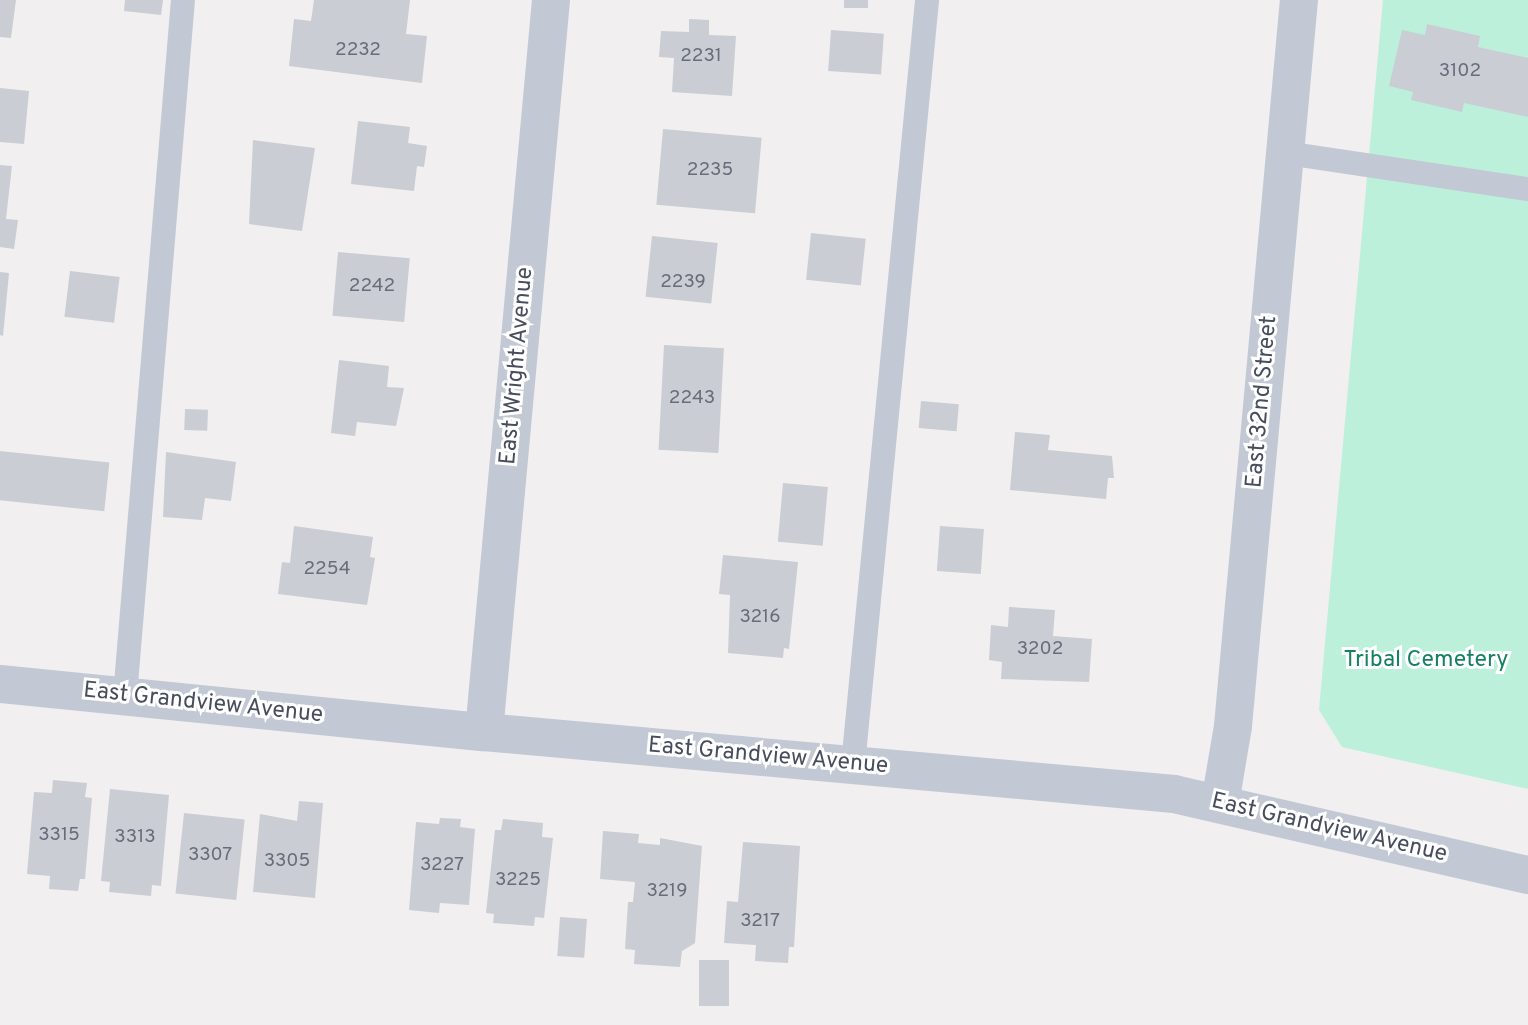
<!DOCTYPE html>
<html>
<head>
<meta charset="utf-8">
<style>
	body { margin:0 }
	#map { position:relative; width:1528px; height:1025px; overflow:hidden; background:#f1efef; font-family:Overpass,sans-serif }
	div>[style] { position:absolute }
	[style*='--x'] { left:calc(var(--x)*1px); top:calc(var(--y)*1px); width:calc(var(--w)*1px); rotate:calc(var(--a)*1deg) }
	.green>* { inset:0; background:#bcf0db }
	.building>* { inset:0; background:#cbcdd4; transform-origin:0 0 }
	.service>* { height:24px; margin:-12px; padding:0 12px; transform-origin:12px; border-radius:12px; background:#c2c8d4 }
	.minor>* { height:38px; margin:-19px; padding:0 19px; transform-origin:19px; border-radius:19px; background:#c2c8d4 }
	.tertiary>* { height:38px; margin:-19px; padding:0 19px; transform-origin:19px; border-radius:19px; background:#c2c8d4 }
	span { translate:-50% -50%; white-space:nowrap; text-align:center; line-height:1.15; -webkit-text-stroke:6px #fff; paint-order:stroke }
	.number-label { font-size:19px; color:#676d7b }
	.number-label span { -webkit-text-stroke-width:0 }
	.street-label { font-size:23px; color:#464d5d }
	.park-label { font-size:23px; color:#158062 }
</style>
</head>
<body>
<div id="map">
	<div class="green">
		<i style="clip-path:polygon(1383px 0,1528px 0,1528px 789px,1342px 747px,1319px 710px)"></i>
	</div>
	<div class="building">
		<i style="clip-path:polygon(0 0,16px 0,11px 38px,0 37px)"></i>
		<i style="clip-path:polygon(125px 0,163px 0,161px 15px,124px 11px)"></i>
		<i style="clip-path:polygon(314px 0,410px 0,406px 34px,427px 36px,422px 83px,289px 66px,294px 19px,311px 21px)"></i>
		<i style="left:844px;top:0;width:24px;height:8px"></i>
		<i style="clip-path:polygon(689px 19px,709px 20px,709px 35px,736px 36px,732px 96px,672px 92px,674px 58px,659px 57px,661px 31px,689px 32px)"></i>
		<i style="clip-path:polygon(1427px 24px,1480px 36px,1478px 47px,1528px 58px,1528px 117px,1464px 103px,1462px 112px,1411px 100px,1413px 92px,1389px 86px,1402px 30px,1425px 35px)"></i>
		<i style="left:831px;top:30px;width:53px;height:41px;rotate:4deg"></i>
		<i style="clip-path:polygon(0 88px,29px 91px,24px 144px,0 142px)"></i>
		<i style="clip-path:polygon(358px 121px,410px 127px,408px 143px,427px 146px,424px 167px,417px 166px,414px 191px,351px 184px)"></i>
		<i style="left:663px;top:129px;width:99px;height:76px;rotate:5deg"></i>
		<i style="clip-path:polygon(253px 140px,315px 148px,302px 231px,249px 224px)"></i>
		<i style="clip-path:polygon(0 165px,12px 166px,6px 219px,18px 220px,14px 249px,0 247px)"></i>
		<i style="left:811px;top:233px;width:55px;height:47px;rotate:6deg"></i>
		<i style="left:652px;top:236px;width:66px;height:61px;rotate:6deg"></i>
		<i style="left:338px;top:252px;width:72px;height:64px;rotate:5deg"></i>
		<i style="left:70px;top:271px;width:50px;height:46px;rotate:7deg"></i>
		<i style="clip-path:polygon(0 272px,9px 273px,3px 336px,0 335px)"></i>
		<i style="left:664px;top:345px;width:60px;height:105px;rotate:3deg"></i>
		<i style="clip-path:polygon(339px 360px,389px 366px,387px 387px,404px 388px,396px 426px,357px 422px,355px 436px,331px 433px)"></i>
		<i style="left:921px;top:401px;width:38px;height:27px;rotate:5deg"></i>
		<i style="left:185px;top:409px;width:23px;height:21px;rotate:2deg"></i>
		<i style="clip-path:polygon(1015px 432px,1050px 435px,1048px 450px,1112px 456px,1114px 478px,1108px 478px,1106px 499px,1010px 490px)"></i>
		<i style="left:0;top:451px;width:110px;height:49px;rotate:6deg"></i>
		<i style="clip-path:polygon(166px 452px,236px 462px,231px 501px,205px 498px,202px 520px,163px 517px)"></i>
		<i style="left:783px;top:483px;width:45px;height:59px;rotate:5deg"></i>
		<i style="clip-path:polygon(294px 526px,373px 537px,370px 557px,375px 558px,367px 605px,278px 594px,282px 562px,290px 563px)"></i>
		<i style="left:940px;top:526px;width:44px;height:45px;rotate:4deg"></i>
		<i style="clip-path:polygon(723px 555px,798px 562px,789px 649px,784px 648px,783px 658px,728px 653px,730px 595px,719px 594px)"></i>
		<i style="clip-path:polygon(1009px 607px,1055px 610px,1053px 636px,1092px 639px,1089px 682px,1001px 679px,1002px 662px,989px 660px,991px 625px,1008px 627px)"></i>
		<i style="clip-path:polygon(53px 780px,87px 783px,85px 797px,92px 798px,85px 879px,80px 879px,78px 891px,49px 889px,50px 876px,27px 874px,34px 792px,52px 793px)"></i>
		<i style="clip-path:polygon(110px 789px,169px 795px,161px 886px,152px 885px,151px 896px,109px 892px,110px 882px,101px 881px)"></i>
		<i style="clip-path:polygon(299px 801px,323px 803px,315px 898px,253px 892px,260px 814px,297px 821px)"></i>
		<i style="left:184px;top:813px;width:61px;height:81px;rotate:6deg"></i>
		<i style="clip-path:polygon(440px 818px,461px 819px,460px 827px,475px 829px,469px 905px,440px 903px,439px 913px,409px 910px,416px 822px,439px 824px)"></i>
		<i style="clip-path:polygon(503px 819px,543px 823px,542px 837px,553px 838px,544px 918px,535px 917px,534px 926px,493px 923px,494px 914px,486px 913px,495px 830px,501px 830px)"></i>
		<i style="clip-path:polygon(603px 831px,639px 834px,638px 843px,660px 845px,660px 838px,702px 846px,695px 943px,682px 951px,680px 967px,634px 964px,635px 950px,625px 949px,628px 902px,633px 902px,635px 882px,600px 879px)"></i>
		<i style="clip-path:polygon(743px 842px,800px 846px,794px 947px,789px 947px,788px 963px,755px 961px,756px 945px,724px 943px,727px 901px,738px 902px)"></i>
		<i style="left:560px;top:917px;width:27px;height:39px;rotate:4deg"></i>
		<i style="left:699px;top:960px;width:30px;height:46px"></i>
	</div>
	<div class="service">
		<i style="--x:1286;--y:153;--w:245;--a:8.5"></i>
		<i style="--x:125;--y:696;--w:698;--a:-85.24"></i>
		<i style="--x:853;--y:765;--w:769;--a:-84.47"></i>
	</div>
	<div class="minor">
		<i style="--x:0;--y:684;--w:486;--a:5.7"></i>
		<i style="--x:1220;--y:803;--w:78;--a:-80.4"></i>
		<i style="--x:1233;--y:726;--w:729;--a:-84.81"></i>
	</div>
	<div class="tertiary">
		<i style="--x:551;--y:0;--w:735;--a:95.23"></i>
		<i style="--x:484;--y:732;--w:693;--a:5.13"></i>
		<i style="--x:1174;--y:794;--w:363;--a:12.9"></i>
	</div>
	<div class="number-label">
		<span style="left:358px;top:51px">2232</span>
		<span style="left:701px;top:57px">2231</span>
		<span style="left:1460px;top:72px">3102</span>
		<span style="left:710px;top:171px">2235</span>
		<span style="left:683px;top:283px">2239</span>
		<span style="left:372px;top:287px">2242</span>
		<span style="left:692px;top:399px">2243</span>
		<span style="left:327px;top:570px">2254</span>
		<span style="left:760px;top:618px">3216</span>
		<span style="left:1040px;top:650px">3202</span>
		<span style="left:59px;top:836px">3315</span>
		<span style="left:135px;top:838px">3313</span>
		<span style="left:210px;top:856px">3307</span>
		<span style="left:287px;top:862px">3305</span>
		<span style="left:442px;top:866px">3227</span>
		<span style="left:518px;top:881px">3225</span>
		<span style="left:667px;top:892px">3219</span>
		<span style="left:760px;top:922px">3217</span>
	</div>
	<div class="street-label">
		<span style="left:518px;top:366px;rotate:-85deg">East Wright Avenue</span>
		<span style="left:1263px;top:402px;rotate:-85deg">East 32nd Street</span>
		<span style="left:203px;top:704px;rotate:6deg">East Grandview Avenue</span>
		<span style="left:768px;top:757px;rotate:5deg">East Grandview Avenue</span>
		<span style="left:1329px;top:829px;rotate:13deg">East Grandview Avenue</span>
	</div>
	<div class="park-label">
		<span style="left:1426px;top:661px">Tribal Cemetery</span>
	</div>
</div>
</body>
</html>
